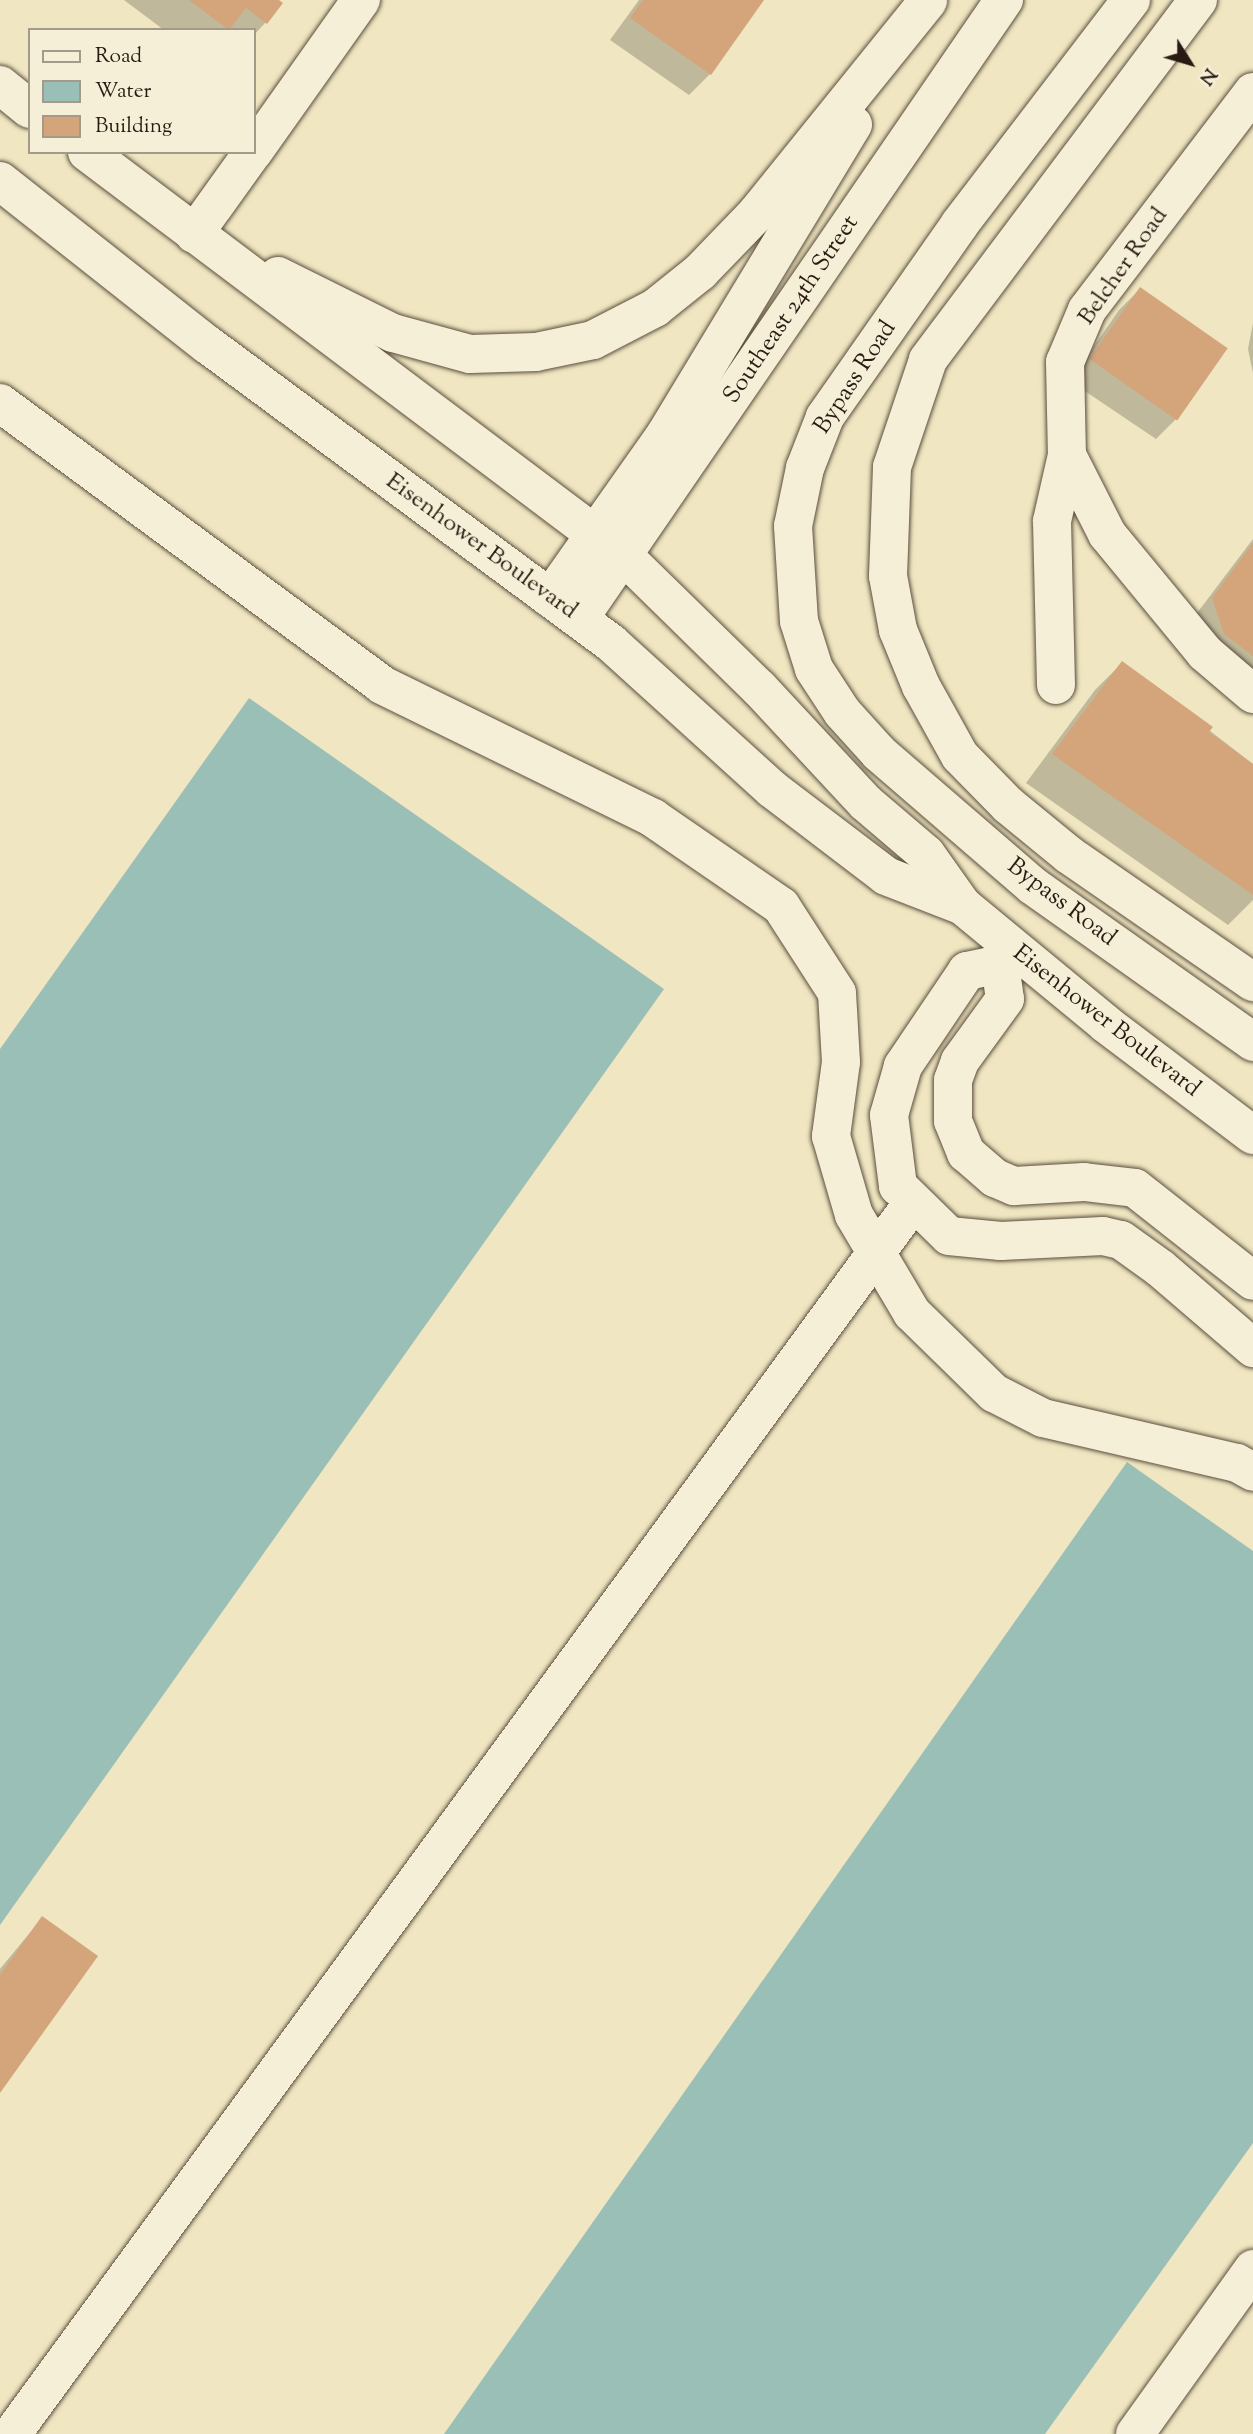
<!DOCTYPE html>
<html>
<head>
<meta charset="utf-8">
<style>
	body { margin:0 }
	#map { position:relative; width:1253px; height:2434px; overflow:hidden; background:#f0e6c1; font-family:"Sorts Mill Goudy",serif }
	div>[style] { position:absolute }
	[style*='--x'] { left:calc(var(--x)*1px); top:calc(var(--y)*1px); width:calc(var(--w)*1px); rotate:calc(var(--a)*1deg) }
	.water>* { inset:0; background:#9abfb6 }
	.shadow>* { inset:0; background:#0003 }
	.building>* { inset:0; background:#d4a47b; transform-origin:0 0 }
	.roads { filter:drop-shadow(0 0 2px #5b4e3e) drop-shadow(0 0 2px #5b4e3e) }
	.minor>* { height:38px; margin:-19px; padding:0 19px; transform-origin:19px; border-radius:19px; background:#f5efd7 }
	span { translate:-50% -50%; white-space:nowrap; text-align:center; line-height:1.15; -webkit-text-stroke:7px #f5efd7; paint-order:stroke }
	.street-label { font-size:24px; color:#291b13 }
	.legend { position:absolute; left:28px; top:28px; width:228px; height:126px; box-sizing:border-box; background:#f5efd7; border:2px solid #a39a89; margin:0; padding:9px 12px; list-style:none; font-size:21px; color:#291b13 }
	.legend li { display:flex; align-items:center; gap:14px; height:35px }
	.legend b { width:35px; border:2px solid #a39a89 }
	.north { position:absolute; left:1155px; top:28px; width:70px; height:70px; -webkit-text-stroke:5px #f5efd7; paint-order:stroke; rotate:127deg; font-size:19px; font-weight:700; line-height:28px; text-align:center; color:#291b13 }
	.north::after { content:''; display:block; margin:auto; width:24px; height:32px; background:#291b13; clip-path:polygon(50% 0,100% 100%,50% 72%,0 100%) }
</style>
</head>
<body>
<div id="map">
	<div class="water">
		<i style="clip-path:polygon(249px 698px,664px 989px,0 1925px,0 1049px)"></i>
		<i style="clip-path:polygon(1127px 1462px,1253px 1551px,1253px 2143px,1045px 2434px,444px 2434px)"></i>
	</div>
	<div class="shadow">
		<i style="clip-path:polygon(124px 0,276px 0,266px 22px,254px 35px,254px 30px,164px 30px)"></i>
		<i style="clip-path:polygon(639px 0,762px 0,710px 74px,689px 95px,610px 40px)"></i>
		<i style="clip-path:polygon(1140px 289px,1177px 418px,1156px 439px,1070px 381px,1119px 310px)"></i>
		<i style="clip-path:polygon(1253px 323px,1253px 373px,1248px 349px)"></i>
		<i style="clip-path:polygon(1253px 539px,1253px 694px,1191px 621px)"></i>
		<i style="clip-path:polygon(1122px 663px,1253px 764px,1253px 900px,1228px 925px,1026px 783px,1095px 690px)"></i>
		<i style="clip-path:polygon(42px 1918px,0 2090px,0 1969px)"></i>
	</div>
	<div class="building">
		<i style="clip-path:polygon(189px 0,279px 0,283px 3px,267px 24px,246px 8px,229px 30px)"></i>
		<i style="clip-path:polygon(643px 0,764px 0,711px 75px,630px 18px)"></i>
		<i style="left:1140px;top:287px;width:107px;height:88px;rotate:35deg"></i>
		<i style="clip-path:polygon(1253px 543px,1253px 656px,1224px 634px,1212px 598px)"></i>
		<i style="clip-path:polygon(1122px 661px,1213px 727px,1209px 732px,1253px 764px,1253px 895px,1052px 754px)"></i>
		<i style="clip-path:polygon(42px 1916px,98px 1956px,0 2093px,0 1975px)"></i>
	</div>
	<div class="roads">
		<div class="minor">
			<i style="--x:1131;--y:0;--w:282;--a:127.4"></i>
			<i style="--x:960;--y:224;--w:236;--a:125"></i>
			<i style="--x:825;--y:417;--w:55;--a:111.4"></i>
			<i style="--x:805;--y:468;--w:59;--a:101.7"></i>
			<i style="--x:793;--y:526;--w:95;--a:86.4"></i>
			<i style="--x:799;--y:621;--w:50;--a:72.6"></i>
			<i style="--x:814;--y:669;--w:51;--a:56.9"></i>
			<i style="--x:842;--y:712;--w:55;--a:47.9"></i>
			<i style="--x:879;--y:753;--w:203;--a:40.8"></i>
			<i style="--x:1033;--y:886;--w:270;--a:35.3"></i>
			<i style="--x:1198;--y:0;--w:450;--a:126.9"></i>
			<i style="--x:928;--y:360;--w:113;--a:108.6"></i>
			<i style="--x:892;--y:467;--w:109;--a:92.1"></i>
			<i style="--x:888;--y:576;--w:55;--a:79.5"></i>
			<i style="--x:898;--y:630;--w:61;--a:67.7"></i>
			<i style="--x:921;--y:686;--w:80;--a:60.9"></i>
			<i style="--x:960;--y:756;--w:69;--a:45.6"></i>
			<i style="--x:1008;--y:805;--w:79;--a:39.3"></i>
			<i style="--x:1069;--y:855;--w:224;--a:34.6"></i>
			<i style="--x:0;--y:85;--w:38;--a:39"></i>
			<i style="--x:1253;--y:92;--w:274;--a:127.3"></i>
			<i style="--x:1087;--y:310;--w:56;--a:112.9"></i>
			<i style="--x:1065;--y:362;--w:93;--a:88.8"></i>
			<i style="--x:1067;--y:455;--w:89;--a:63.1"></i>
			<i style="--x:1107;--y:534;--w:154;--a:50.5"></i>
			<i style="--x:1205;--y:653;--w:63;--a:40.5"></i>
			<i style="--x:254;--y:151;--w:185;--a:-54.7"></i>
			<i style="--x:87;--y:152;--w:673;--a:36.97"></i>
			<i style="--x:625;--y:557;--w:187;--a:44.4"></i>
			<i style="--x:759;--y:688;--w:157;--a:47.1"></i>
			<i style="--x:866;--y:803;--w:79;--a:40.4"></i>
			<i style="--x:926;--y:854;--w:64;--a:54.6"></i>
			<i style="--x:963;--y:906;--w:185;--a:39.5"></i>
			<i style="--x:1106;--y:1024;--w:184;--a:37.1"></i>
			<i style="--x:0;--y:181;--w:265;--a:38.3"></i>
			<i style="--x:208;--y:345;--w:501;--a:36.48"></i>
			<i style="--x:611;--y:643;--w:217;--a:42.2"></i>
			<i style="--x:772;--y:789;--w:143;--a:37.3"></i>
			<i style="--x:886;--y:876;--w:83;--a:21.3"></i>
			<i style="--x:194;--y:234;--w:101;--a:-54.3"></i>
			<i style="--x:278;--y:276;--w:128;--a:26.4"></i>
			<i style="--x:393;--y:333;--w:80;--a:15.3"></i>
			<i style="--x:470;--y:354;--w:66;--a:-1.7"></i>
			<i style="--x:536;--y:352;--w:58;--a:-11.9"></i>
			<i style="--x:593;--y:340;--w:70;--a:-27.3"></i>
			<i style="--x:655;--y:308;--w:58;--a:-38.7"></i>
			<i style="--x:700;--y:272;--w:81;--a:-46"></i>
			<i style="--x:756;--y:214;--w:274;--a:-51.1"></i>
			<i style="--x:0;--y:403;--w:475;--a:36.4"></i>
			<i style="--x:382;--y:685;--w:302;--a:26.1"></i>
			<i style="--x:653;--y:818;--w:155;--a:34.5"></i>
			<i style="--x:781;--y:906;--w:103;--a:57.2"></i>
			<i style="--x:837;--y:993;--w:69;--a:86.7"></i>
			<i style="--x:841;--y:1062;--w:75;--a:97.7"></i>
			<i style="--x:831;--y:1136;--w:82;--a:73.8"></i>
			<i style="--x:854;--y:1215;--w:114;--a:59.4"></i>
			<i style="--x:912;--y:1313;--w:115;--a:44.3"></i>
			<i style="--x:994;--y:1393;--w:55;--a:27"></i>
			<i style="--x:1043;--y:1418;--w:199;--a:13.1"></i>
			<i style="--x:1237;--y:1463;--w:18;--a:29"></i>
			<i style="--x:550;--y:598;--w:199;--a:-54.8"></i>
			<i style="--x:665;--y:435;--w:363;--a:-58.8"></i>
			<i style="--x:579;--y:619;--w:751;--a:-55.53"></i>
			<i style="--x:1056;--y:685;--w:164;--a:-91.4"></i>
			<i style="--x:1052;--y:521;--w:68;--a:-77.2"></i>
			<i style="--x:1012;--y:949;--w:19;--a:129"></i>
			<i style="--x:1000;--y:964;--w:34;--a:168"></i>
			<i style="--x:967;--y:971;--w:115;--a:124"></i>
			<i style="--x:903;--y:1066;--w:51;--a:105.9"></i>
			<i style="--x:889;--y:1115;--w:72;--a:82.8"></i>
			<i style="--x:898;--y:1186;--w:71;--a:44.4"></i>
			<i style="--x:949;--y:1236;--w:52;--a:5.5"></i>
			<i style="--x:1001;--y:1241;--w:102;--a:-2.8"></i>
			<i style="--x:1103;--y:1236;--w:18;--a:13"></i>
			<i style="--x:1121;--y:1240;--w:48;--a:35.7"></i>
			<i style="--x:1160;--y:1268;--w:123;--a:40.7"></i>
			<i style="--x:1000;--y:964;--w:35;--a:82"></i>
			<i style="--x:1005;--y:999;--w:77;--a:126"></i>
			<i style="--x:960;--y:1061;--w:20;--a:110"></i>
			<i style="--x:953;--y:1080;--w:41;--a:90"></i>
			<i style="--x:953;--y:1121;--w:35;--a:68"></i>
			<i style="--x:966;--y:1153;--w:38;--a:41"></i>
			<i style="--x:995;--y:1178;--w:21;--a:23"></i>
			<i style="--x:1014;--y:1186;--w:70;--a:-3.3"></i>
			<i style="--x:1084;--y:1182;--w:51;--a:6.7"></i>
			<i style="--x:1135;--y:1188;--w:150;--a:38.2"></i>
			<i style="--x:12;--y:2434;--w:1524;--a:-53.81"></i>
			<i style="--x:1135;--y:2434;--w:203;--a:-54.4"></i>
		</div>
	</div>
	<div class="street-label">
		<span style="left:1124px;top:267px;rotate:-55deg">Belcher Road</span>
		<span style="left:792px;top:310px;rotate:-56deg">Southeast 24th Street</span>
		<span style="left:856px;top:378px;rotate:-57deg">Bypass Road</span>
		<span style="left:481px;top:547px;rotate:36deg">Eisenhower Boulevard</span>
		<span style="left:1061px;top:903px;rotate:37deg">Bypass Road</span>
		<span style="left:1106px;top:1022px;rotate:38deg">Eisenhower Boulevard</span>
	</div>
	<ul class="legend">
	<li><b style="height:9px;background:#f5efd7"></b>Road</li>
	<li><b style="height:19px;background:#9abfb6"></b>Water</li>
	<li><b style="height:19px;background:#d4a47b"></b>Building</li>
	</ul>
	<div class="north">N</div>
</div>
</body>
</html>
